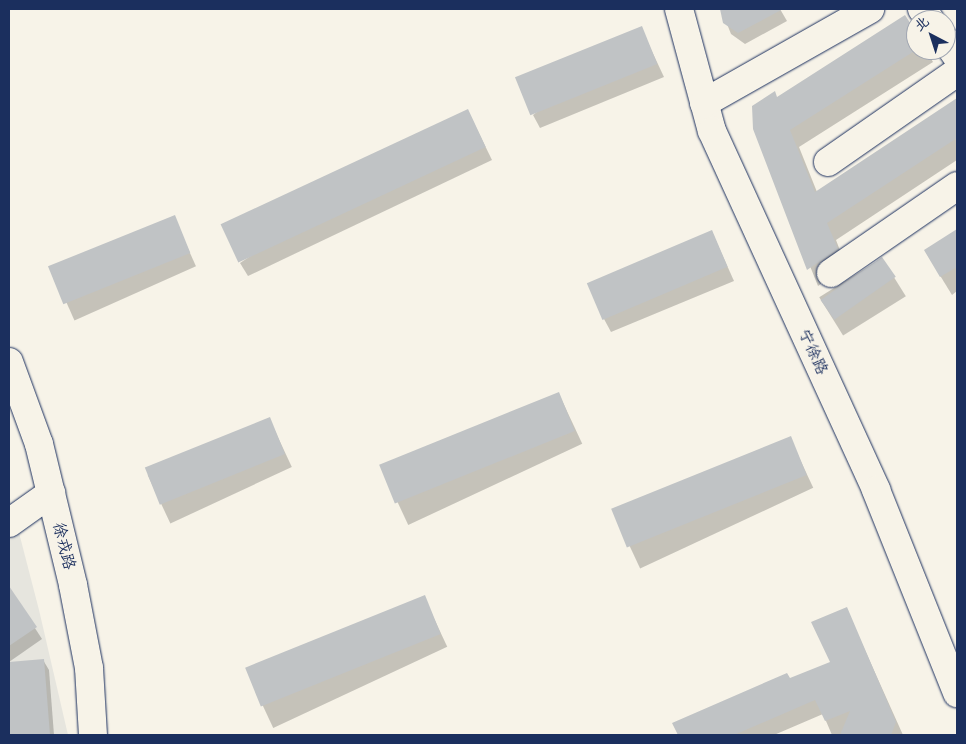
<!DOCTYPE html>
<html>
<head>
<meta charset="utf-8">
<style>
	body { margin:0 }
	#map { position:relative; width:966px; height:744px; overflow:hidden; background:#f7f3e8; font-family:Itim,"LXGW WenKai TC",sans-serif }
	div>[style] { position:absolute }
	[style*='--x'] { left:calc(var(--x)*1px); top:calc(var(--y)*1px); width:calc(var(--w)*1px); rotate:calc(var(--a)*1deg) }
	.built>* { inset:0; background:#e6e5de }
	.shadow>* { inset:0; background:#0003; transform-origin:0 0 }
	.building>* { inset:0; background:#c0c3c5; transform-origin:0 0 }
	.roads { filter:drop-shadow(0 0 1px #1b2f5e) drop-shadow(0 0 1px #1b2f5e) }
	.minor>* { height:28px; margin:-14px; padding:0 14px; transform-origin:14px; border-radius:14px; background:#f7f3e8 }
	span { translate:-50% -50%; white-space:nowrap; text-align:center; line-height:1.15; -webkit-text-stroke:4px #f7f3e8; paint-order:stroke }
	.street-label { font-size:16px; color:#1b2f5e }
	.frame { position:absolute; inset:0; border:10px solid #1b2f5e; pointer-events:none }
	.north { position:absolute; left:906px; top:10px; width:50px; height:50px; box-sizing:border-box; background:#f7f3e8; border:1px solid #9fa5b1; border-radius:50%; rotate:320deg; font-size:14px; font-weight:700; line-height:20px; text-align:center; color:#1b2f5e }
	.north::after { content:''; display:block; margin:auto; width:18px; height:22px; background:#1b2f5e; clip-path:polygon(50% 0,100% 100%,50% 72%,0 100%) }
</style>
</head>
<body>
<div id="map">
	<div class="built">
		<i style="clip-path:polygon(9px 494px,39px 610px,68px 735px,9px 735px)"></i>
	</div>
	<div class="shadow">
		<i style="clip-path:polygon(721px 9px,780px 9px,787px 21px,745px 44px,731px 34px)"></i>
		<i style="clip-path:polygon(641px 28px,664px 77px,540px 128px,533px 115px)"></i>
		<i style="clip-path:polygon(916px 34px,916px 50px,926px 50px,933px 62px,799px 147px,817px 192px,954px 102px,957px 160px,836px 240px,846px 266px,818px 286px,755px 129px,777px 98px)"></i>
		<i style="clip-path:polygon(468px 111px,492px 160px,248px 276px,240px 263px)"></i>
		<i style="left:174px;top:217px;width:54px;height:133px;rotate:66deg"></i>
		<i style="clip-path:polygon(957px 231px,957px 291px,952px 295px,925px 251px)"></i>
		<i style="clip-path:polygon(712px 232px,734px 281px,611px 332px,604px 319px)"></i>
		<i style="left:882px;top:258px;width:45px;height:74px;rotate:58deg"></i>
		<i style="left:559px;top:394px;width:55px;height:192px;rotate:65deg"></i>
		<i style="left:269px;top:418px;width:54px;height:134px;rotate:65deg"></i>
		<i style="left:790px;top:438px;width:55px;height:191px;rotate:65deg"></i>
		<i style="clip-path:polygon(9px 588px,42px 639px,9px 662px)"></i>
		<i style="left:424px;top:597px;width:55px;height:192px;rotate:65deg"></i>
		<i style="clip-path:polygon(846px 608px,903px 735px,832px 735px,823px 714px,774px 735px,679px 735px,674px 724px,831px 663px)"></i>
		<i style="clip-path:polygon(43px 660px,49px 670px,54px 735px,10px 735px,9px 663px)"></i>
	</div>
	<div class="building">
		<i style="clip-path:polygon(720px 9px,783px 9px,738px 33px,723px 23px)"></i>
		<i style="clip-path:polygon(905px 15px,916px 32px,916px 50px,790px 130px,815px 192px,957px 98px,957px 138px,827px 223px,838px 249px,807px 270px,753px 129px,752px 106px,775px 91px,777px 97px)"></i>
		<i style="left:642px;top:26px;width:41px;height:137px;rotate:68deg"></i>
		<i style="left:468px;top:109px;width:42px;height:273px;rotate:65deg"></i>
		<i style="left:175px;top:215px;width:41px;height:137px;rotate:68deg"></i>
		<i style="clip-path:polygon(957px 229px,957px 267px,940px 277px,924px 250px)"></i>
		<i style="left:712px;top:230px;width:40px;height:136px;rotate:67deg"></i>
		<i style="left:882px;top:257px;width:24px;height:75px;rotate:55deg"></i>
		<i style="left:559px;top:392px;width:42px;height:194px;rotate:68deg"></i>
		<i style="left:270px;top:417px;width:40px;height:135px;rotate:68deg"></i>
		<i style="left:791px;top:436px;width:42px;height:194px;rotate:68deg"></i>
		<i style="clip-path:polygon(9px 586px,37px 627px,9px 646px)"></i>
		<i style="left:425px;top:595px;width:42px;height:194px;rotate:68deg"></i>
		<i style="clip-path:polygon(847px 607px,896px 722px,891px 735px,840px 735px,850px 711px,825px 721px,815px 700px,734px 735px,678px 735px,672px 723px,787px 673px,790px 678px,830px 662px,811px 622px)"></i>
		<i style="clip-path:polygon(44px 659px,50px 735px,9px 735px,9px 662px)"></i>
	</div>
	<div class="roads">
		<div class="minor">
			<i style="--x:679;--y:9;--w:126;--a:74.9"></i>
			<i style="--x:712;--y:131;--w:395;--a:65.4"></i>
			<i style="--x:876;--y:490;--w:219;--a:68.2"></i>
			<i style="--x:922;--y:9;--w:14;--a:54"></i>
			<i style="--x:946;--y:41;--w:19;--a:55"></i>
			<i style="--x:704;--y:103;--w:191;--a:-29.5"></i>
			<i style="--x:828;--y:162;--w:157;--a:-34.9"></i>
			<i style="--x:831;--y:273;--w:153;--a:-34.6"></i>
			<i style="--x:9;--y:362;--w:87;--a:69.9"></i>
			<i style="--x:39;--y:444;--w:145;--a:76.4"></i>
			<i style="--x:73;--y:585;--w:85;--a:79.1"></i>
			<i style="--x:89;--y:668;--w:67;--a:86.6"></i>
			<i style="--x:9;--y:523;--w:52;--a:-35.5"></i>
		</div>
	</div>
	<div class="street-label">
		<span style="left:813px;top:352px;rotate:65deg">宁徐路</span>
		<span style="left:64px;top:546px;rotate:76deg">徐戎路</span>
	</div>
	<div class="frame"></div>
	<div class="north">北</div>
</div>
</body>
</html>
